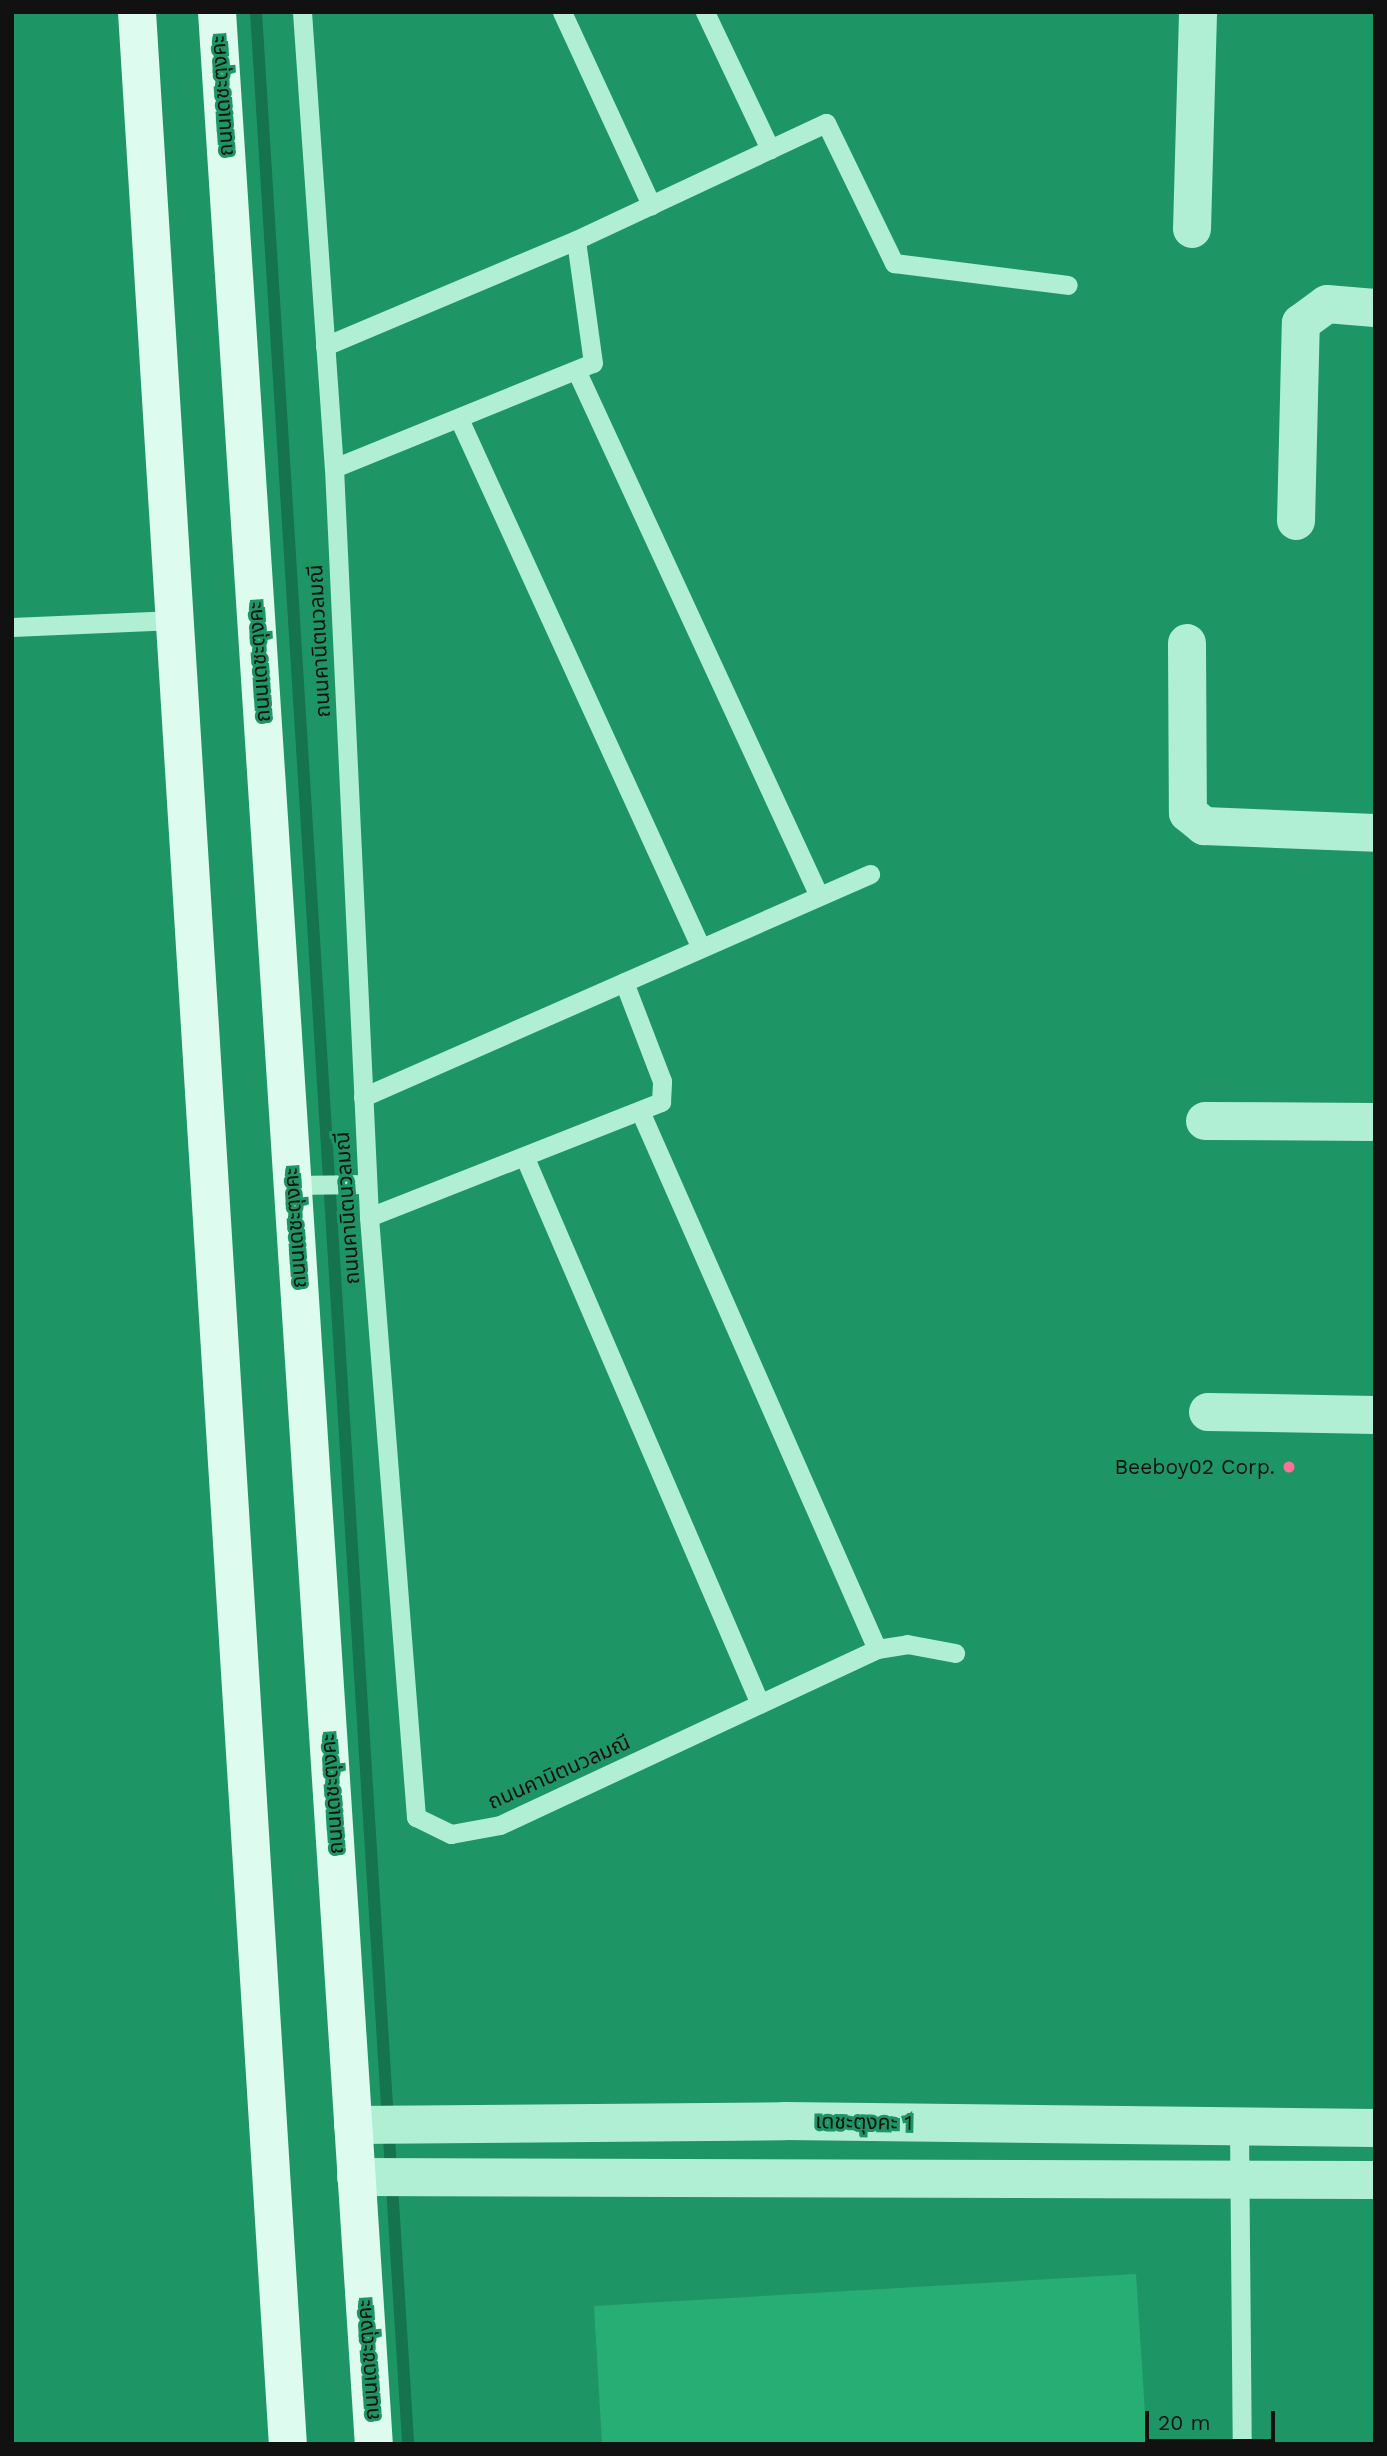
<!DOCTYPE html>
<html>
<head>
<meta charset="utf-8">
<style>
	body { margin:0 }
	#map { position:relative; width:1387px; height:2456px; overflow:hidden; background:#1e9565; font-family:"Work Sans","Noto Sans Thai",sans-serif }
	div>[style] { position:absolute }
	[style*='--x'] { left:calc(var(--x)*1px); top:calc(var(--y)*1px); width:calc(var(--w)*1px); rotate:calc(var(--a)*1deg) }
	.green>* { inset:0; background:#27ae75 }
	.stream>* { height:12px; margin:-6px; padding:0 6px; transform-origin:6px; border-radius:6px; background:#15734e }
	.lane>* { height:19px; margin:-9.5px; padding:0 9.5px; transform-origin:9.5px; border-radius:9.5px; background:#b1efd5 }
	.street>* { height:38px; margin:-19px; padding:0 19px; transform-origin:19px; border-radius:19px; background:#b1efd5 }
	.secondary>* { height:38px; margin:-19px; padding:0 19px; transform-origin:19px; border-radius:19px; background:#defbef }
	.dots>* { width:19px; height:19px; translate:-50% -50%; box-sizing:border-box; border:4px solid #1e9565; border-radius:50% }
	span { translate:-50% -50%; white-space:nowrap; text-align:center; line-height:1.15; -webkit-text-stroke:6px #1e9565; paint-order:stroke }
	.street-label { font-size:21px; color:#111 }
	.poi-label { font-size:21px; color:#111 }
	.right { translate:-100% -50%; text-align:right }
	.frame { position:absolute; inset:0; border:14px solid #111; pointer-events:none }
	.scale { position:absolute; left:1145px; top:2411px; width:130px; height:32px; box-sizing:border-box; border:4px solid #111; border-top:0; padding-left:9px; font-size:21px; line-height:24px; white-space:nowrap; color:#111; -webkit-text-stroke:5px #1e9565; paint-order:stroke }
</style>
</head>
<body>
<div id="map">
	<div class="green">
		<i style="clip-path:polygon(1136px 2274px,1147px 2444px,602px 2444px,594px 2306px)"></i>
	</div>
	<div class="stream">
		<i style="--x:256;--y:12;--w:2437;--a:86.42"></i>
	</div>
	<div class="lane">
		<i style="--x:302;--y:12;--w:457;--a:86"></i>
		<i style="--x:334;--y:468;--w:750;--a:87.32"></i>
		<i style="--x:369;--y:1217;--w:602;--a:85.52"></i>
		<i style="--x:416;--y:1817;--w:39;--a:26"></i>
		<i style="--x:451;--y:1834;--w:50;--a:-10.4"></i>
		<i style="--x:500;--y:1825;--w:416;--a:-25"></i>
		<i style="--x:877;--y:1649;--w:30;--a:-9"></i>
		<i style="--x:907;--y:1644;--w:49;--a:10.6"></i>
		<i style="--x:562;--y:12;--w:213;--a:65.2"></i>
		<i style="--x:705;--y:12;--w:152;--a:64.6"></i>
		<i style="--x:325;--y:346;--w:272;--a:-22.9"></i>
		<i style="--x:577;--y:372;--w:577;--a:65.21"></i>
		<i style="--x:460;--y:421;--w:579;--a:65.43"></i>
		<i style="--x:334;--y:468;--w:279;--a:-22.1"></i>
		<i style="--x:593;--y:363;--w:124;--a:-97.9"></i>
		<i style="--x:576;--y:240;--w:276;--a:-25.1"></i>
		<i style="--x:826;--y:123;--w:156;--a:64.1"></i>
		<i style="--x:894;--y:263;--w:175;--a:7.2"></i>
		<i style="--x:12;--y:627;--w:163;--a:-2.5"></i>
		<i style="--x:363;--y:1097;--w:554;--a:-23.74"></i>
		<i style="--x:640;--y:1111;--w:588;--a:66.23"></i>
		<i style="--x:525;--y:1158;--w:594;--a:66.71"></i>
		<i style="--x:292;--y:1185;--w:75;--a:-0.8"></i>
		<i style="--x:369;--y:1217;--w:314;--a:-21.5"></i>
		<i style="--x:661;--y:1102;--w:21;--a:-87"></i>
		<i style="--x:662;--y:1081;--w:106;--a:-111"></i>
		<i style="--x:1239;--y:2127;--w:317;--a:89.5"></i>
	</div>
	<div class="street">
		<i style="--x:1192;--y:229;--w:217;--a:-88.4"></i>
		<i style="--x:1296;--y:521;--w:198;--a:-88.6"></i>
		<i style="--x:1301;--y:323;--w:32;--a:-36"></i>
		<i style="--x:1327;--y:304;--w:48;--a:4.8"></i>
		<i style="--x:1187;--y:643;--w:170;--a:89.7"></i>
		<i style="--x:1188;--y:813;--w:21;--a:39"></i>
		<i style="--x:1204;--y:826;--w:171;--a:2.3"></i>
		<i style="--x:1205;--y:1121;--w:170;--a:0.3"></i>
		<i style="--x:1208;--y:1412;--w:167;--a:1"></i>
		<i style="--x:353;--y:2125;--w:432;--a:-0.5"></i>
		<i style="--x:785;--y:2121;--w:590;--a:0.68"></i>
		<i style="--x:356;--y:2177;--w:1019;--a:0.17"></i>
	</div>
	<div class="secondary">
		<i style="--x:137;--y:12;--w:2437;--a:86.45"></i>
		<i style="--x:217;--y:12;--w:2437;--a:86.31"></i>
	</div>
	<div class="dots">
		<i style="left:1289px;top:1467px;background:#fd7195"></i>
	</div>
	<div class="street-label">
		<span style="left:222px;top:96px;rotate:-94deg">ถนนเดชะตุงคะ</span>
		<span style="left:319px;top:641px;rotate:-93deg">ถนนคานิตนวลมณี</span>
		<span style="left:259px;top:662px;rotate:-94deg">ถนนเดชะตุงคะ</span>
		<span style="left:347px;top:1208px;rotate:-94deg">ถนนคานิตนวลมณี</span>
		<span style="left:295px;top:1228px;rotate:-94deg">ถนนเดชะตุงคะ</span>
		<span style="left:559px;top:1772px;rotate:-24deg">ถนนคานิตนวลมณี</span>
		<span style="left:332px;top:1794px;rotate:-94deg">ถนนเดชะตุงคะ</span>
		<span style="left:864px;top:2122px;rotate:1deg">เดชะตุงคะ 1</span>
		<span style="left:368px;top:2360px;rotate:-94deg">ถนนเดชะตุงคะ</span>
	</div>
	<div class="poi-label">
		<span class="right" style="left:1275px;top:1467px">Beeboy02 Corp.</span>
	</div>
	<div class="frame"></div>
	<div class="scale">20 m</div>
</div>
</body>
</html>
